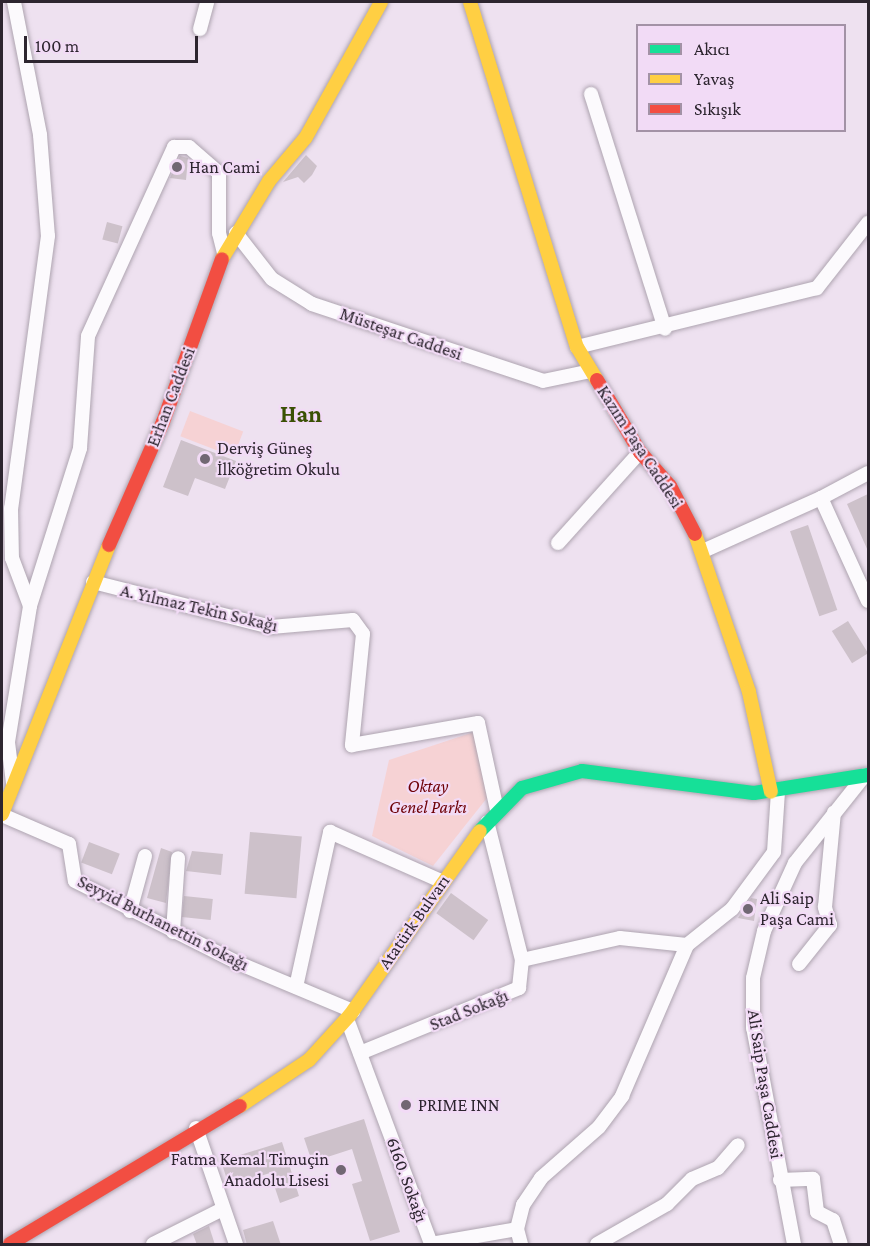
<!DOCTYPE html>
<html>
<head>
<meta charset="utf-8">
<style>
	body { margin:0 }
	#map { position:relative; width:870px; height:1246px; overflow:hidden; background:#eee1f0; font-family:"Crimson Pro",serif }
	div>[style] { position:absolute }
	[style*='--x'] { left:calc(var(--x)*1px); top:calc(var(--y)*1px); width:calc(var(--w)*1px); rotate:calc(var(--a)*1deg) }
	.green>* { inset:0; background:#f6d2d4; transform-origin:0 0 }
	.building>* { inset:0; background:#cdc1ca; transform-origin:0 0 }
	.roads { filter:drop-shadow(0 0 2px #aea4b0) drop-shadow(0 0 2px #aea4b0) }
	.street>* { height:14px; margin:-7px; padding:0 7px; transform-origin:7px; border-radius:7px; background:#fcfafd }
	.fast>* { height:14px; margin:-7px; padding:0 7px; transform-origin:7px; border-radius:7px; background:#16e098 }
	.slow>* { height:14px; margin:-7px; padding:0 7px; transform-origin:7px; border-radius:7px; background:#ffcf43 }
	.jam>* { height:14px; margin:-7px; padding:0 7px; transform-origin:7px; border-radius:7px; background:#f24e42 }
	.dots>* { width:16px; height:16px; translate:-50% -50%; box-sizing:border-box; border:3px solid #f2dbf6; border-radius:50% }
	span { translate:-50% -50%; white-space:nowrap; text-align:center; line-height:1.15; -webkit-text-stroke:4.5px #f2dbf6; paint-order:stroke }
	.poi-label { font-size:18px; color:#2d252f }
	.left { translate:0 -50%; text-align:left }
	.right { translate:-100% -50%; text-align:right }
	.street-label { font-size:18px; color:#2d252f }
	.park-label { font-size:18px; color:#6e0006; font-style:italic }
	.district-label { font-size:24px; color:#3a5104; font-weight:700 }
	.frame { position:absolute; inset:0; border:3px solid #2d252f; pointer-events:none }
	.legend { position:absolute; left:636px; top:24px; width:210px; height:108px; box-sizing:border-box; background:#f2dbf6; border:2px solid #a392a6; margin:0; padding:8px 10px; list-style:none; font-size:18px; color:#2d252f }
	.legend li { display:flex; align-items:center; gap:12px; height:30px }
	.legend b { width:30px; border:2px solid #a392a6 }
	.scale { position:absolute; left:24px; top:36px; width:174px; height:27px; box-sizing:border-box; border:3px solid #2d252f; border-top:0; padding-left:8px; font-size:18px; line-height:21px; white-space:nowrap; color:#2d252f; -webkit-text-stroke:4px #f2dbf6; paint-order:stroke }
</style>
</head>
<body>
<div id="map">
	<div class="green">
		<i style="left:190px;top:411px;width:57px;height:27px;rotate:21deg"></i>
		<i style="clip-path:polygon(474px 732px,487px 798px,433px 866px,372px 836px,389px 760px)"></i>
	</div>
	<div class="building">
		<i style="clip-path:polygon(306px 155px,317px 166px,312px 175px,304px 183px,298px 177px,283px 182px)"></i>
		<i style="clip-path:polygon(180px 156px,188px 158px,186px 180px,170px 178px)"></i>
		<i style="left:107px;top:222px;width:16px;height:18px;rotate:15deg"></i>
		<i style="clip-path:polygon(181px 440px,236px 461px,225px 489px,195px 478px,188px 496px,163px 487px)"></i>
		<i style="clip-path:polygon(868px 494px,868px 551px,847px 504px)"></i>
		<i style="left:808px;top:525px;width:90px;height:19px;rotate:71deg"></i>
		<i style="left:848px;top:621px;width:38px;height:19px;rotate:58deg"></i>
		<i style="left:250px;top:832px;width:52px;height:62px;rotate:5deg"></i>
		<i style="left:89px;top:842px;width:33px;height:22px;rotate:21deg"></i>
		<i style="clip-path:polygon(161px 848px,172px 852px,166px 903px,147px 898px)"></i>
		<i style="clip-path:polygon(192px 851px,223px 854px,221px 875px,186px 871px)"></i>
		<i style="left:451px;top:893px;width:46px;height:25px;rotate:36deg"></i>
		<i style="left:184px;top:896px;width:29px;height:21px;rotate:6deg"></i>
		<i style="clip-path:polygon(751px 898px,757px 899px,754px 921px,738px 918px)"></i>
		<i style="clip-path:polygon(364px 1119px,400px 1232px,370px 1241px,352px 1184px,362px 1181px,352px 1149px,312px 1162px,304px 1138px)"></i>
		<i style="clip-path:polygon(282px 1142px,299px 1196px,280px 1203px,270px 1173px,229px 1186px,221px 1161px)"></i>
		<i style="clip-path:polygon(273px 1221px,281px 1245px,247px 1245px,243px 1230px)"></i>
		<i style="clip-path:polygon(209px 1226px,215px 1245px,197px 1245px,193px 1234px)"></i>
	</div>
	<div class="roads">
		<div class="street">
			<i style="--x:14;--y:2;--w:136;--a:78.9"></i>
			<i style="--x:40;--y:135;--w:101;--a:85.5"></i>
			<i style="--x:48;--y:236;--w:275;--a:97.7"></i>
			<i style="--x:11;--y:508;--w:50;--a:88.9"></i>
			<i style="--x:12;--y:558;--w:51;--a:69.4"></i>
			<i style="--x:200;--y:29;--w:28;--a:-75"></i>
			<i style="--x:591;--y:94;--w:246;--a:72.5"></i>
			<i style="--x:236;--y:233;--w:58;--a:52"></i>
			<i style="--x:272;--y:279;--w:47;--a:32"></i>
			<i style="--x:312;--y:304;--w:243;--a:18.4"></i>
			<i style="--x:543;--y:381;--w:49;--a:-11.8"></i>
			<i style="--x:577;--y:347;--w:247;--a:-13.8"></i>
			<i style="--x:817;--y:288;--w:83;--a:-51.9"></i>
			<i style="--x:868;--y:473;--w:53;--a:152"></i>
			<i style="--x:821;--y:498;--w:113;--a:65.5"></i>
			<i style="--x:558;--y:543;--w:122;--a:-48"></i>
			<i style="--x:703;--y:551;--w:129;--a:-24.2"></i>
			<i style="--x:93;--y:582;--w:184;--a:14.2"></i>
			<i style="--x:271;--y:627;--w:82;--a:-4.9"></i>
			<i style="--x:353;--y:620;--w:17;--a:54"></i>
			<i style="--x:363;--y:634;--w:112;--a:95.7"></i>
			<i style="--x:352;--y:745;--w:128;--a:-9.9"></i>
			<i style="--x:478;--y:723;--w:89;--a:77.7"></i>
			<i style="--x:13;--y:783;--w:41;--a:-97"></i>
			<i style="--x:8;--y:742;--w:138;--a:-80.8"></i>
			<i style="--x:30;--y:606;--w:166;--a:-72.4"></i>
			<i style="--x:80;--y:448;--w:112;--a:-85.9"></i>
			<i style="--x:88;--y:336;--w:208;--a:-65.5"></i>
			<i style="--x:174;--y:147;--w:15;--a:0"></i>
			<i style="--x:189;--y:147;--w:40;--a:41"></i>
			<i style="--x:219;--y:173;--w:60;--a:90"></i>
			<i style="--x:219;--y:233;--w:21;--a:76"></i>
			<i style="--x:2;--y:815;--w:73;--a:23.4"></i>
			<i style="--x:69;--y:844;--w:37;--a:81"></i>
			<i style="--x:75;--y:881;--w:182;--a:26.7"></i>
			<i style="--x:238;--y:963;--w:125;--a:22.7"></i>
			<i style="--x:130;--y:911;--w:57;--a:-74.7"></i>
			<i style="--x:173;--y:932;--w:74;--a:-86.1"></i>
			<i style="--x:522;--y:960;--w:100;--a:-12.7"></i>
			<i style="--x:620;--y:938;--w:67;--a:6"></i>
			<i style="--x:687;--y:945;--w:58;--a:-38.7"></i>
			<i style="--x:732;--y:909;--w:71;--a:-53.6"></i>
			<i style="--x:774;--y:852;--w:61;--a:-86.2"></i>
			<i style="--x:799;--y:964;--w:50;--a:-51.5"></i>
			<i style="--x:830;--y:925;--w:19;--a:-106"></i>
			<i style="--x:825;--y:907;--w:95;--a:-84.6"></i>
			<i style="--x:296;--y:987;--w:159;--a:-77.6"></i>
			<i style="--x:330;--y:832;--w:121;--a:23.8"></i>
			<i style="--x:347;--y:1019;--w:240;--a:69.5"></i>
			<i style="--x:431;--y:1244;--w:87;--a:-9.9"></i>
			<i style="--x:517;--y:1229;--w:16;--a:75"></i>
			<i style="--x:360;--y:1053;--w:172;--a:-22.2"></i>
			<i style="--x:519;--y:988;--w:28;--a:-84"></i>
			<i style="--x:522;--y:960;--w:142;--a:-104.2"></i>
			<i style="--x:196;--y:1128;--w:123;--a:71"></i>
			<i style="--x:780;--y:1180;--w:33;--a:-2"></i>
			<i style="--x:813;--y:1179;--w:33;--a:83"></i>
			<i style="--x:817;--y:1212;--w:18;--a:27"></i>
			<i style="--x:833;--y:1220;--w:25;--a:72"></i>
			<i style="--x:517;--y:1229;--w:25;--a:-76"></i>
			<i style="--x:523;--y:1205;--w:32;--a:-56"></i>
			<i style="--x:541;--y:1178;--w:77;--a:-41.3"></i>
			<i style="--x:599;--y:1127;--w:39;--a:-53"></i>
			<i style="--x:622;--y:1096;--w:164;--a:-66.7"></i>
			<i style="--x:153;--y:1244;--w:78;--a:-26.6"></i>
			<i style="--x:597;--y:1244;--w:81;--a:-29.7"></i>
			<i style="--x:667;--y:1204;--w:35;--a:-45"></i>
			<i style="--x:692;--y:1179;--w:28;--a:-23"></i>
			<i style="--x:718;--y:1168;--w:30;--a:-49"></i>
			<i style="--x:794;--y:1244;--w:220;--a:-100.7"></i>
			<i style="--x:753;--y:1028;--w:50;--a:-90"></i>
			<i style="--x:753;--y:978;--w:48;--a:-76.8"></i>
			<i style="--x:764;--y:931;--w:75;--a:-65.5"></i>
			<i style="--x:795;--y:863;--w:112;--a:-51.5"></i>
		</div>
		<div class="fast">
			<i style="--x:480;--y:831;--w:60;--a:-45.7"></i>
			<i style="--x:522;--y:788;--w:62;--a:-15.8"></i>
			<i style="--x:582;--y:771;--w:173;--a:7.3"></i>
			<i style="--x:754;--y:793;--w:115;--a:-9"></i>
		</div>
		<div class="slow">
			<i style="--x:470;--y:2;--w:361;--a:72.8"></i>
			<i style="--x:577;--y:347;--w:39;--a:59"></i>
			<i style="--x:222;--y:259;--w:91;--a:-58.9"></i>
			<i style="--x:269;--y:181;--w:57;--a:-49.9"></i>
			<i style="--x:306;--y:137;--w:154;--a:-60.9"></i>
			<i style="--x:695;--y:534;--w:167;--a:71.1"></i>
			<i style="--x:749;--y:692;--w:102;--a:77.6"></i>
			<i style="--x:2;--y:814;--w:289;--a:-68.3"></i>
			<i style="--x:240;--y:1106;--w:83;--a:-33.7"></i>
			<i style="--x:309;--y:1060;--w:61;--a:-47.7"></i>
			<i style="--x:350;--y:1015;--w:225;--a:-54.8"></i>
		</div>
		<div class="jam">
			<i style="--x:597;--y:380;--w:84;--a:59.2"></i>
			<i style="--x:640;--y:452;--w:45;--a:48.6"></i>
			<i style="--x:670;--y:486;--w:54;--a:62.5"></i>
			<i style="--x:109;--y:545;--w:134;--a:-66.3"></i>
			<i style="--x:163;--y:422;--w:173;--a:-70.1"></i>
			<i style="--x:10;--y:1244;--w:268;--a:-31"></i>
		</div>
	</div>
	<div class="dots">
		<i style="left:177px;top:167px;background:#716773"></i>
		<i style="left:205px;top:459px;background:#716773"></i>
		<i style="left:748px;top:909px;background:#716773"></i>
		<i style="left:406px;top:1105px;background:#716773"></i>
		<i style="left:341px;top:1170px;background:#716773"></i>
	</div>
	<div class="poi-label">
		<span class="left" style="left:189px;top:167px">Han Cami</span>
		<span class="left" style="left:217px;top:459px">Derviş Güneş<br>İlköğretim Okulu</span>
		<span class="left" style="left:760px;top:909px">Ali Saip<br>Paşa Cami</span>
		<span class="left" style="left:418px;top:1105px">PRIME INN</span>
		<span class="right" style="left:329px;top:1170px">Fatma Kemal Timuçin<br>Anadolu Lisesi</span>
	</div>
	<div class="street-label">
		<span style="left:401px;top:334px;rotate:19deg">Müsteşar Caddesi</span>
		<span style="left:171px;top:397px;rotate:-69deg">Erhan Caddesi</span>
		<span style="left:640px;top:447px;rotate:57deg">Kazım Paşa Caddesi</span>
		<span style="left:199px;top:608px;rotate:13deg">A. Yılmaz Tekin Sokağı</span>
		<span style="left:414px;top:922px;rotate:-55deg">Atatürk Bulvarı</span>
		<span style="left:163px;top:923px;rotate:27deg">Seyyid Burhanettin Sokağı</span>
		<span style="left:469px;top:1010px;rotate:-22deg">Stad Sokağı</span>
		<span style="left:765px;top:1084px;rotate:81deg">Ali Saip Paşa Caddesi</span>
		<span style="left:407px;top:1180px;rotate:70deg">6160. Sokağı</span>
	</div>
	<div class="park-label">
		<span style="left:428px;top:797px">Oktay<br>Genel Parkı</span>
	</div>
	<div class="district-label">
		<span style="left:301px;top:414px">Han</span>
	</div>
	<div class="frame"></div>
	<ul class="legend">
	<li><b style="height:8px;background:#16e098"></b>Akıcı</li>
	<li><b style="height:8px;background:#ffcf43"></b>Yavaş</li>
	<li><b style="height:8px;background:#f24e42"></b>Sıkışık</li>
	</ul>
	<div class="scale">100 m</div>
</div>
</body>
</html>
